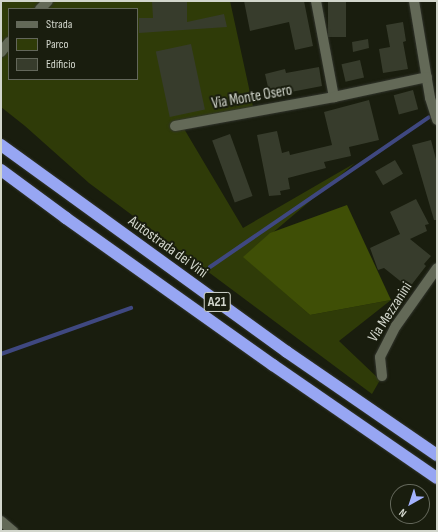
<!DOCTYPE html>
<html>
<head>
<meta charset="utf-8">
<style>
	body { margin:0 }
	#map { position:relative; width:438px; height:532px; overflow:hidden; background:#191d0e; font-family:"Sofia Sans Condensed",sans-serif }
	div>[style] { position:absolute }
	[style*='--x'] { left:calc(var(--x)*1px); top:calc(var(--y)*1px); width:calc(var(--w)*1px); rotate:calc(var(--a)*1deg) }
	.green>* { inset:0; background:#2f3b08 }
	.forest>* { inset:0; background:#3f4f06 }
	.stream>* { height:4px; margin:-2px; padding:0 2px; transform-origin:2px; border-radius:2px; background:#3f4880 }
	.building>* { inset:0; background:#373c2c; transform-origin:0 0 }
	.roads { filter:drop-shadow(0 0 1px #32352d) drop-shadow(0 0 1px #32352d) }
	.street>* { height:10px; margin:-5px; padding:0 5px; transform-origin:5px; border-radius:5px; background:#636957 }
	.highway>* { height:12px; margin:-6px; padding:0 6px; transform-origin:6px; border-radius:6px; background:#97a6f3 }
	span { translate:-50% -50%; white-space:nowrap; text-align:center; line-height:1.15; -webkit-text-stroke:4px #191d0e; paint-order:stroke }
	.shield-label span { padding:1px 3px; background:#191d0e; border:1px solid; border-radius:3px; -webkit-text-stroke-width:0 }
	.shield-label { font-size:14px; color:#d2d6cc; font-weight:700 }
	.street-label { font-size:15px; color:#d2d6cc }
	.frame { position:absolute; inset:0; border:2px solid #d2d6cc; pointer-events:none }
	.legend { position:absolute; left:8px; top:8px; width:130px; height:72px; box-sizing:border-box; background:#191d0e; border:1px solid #63675a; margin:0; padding:5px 7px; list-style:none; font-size:12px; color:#d2d6cc }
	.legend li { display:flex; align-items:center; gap:8px; height:20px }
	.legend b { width:20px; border:1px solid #63675a }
	.north { position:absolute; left:390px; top:484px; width:40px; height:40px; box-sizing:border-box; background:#191d0e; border:1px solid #63675a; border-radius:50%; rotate:219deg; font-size:11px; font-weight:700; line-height:16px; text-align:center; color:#d2d6cc }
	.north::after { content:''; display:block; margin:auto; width:14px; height:18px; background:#a3b2fd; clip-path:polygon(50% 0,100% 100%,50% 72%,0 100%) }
</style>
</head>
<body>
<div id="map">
	<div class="green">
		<i style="clip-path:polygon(evenodd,1px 1px,230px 1px,254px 111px,180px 122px,243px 228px,355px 163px,244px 257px,310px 315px,391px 300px,339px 341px,380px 380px,372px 394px,89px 183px,25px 126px,1px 107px,1px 1px,9px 9px,137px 9px,137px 79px,9px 79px,9px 9px)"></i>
	</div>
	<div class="forest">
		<i style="clip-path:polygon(347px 205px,391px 300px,310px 315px,243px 257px,270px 233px)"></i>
	</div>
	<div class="stream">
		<i style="--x:210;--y:267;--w:265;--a:-34.4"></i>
		<i style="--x:1;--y:354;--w:138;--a:-19.5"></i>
	</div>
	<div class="building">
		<i style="clip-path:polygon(152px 1px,187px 1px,187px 22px,224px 14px,227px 27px,139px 33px,139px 18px,153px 18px)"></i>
		<i style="clip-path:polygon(244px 1px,304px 1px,313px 46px,295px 50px,289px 22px,250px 31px)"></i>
		<i style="left:328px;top:1px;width:18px;height:36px"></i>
		<i style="clip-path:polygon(403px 22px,406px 41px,403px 42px,408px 69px,383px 73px,379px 49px,390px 47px,386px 25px)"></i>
		<i style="clip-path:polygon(368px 39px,369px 48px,353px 52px,352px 42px)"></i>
		<i style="left:191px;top:44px;width:67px;height:36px;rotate:78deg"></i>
		<i style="left:360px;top:60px;width:18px;height:19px;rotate:77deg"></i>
		<i style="clip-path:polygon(319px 67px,322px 86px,270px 96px,265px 74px,285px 69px,286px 73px)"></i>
		<i style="left:413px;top:90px;width:20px;height:20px;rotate:75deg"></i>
		<i style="clip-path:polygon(369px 100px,379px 140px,349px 147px,351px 156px,324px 162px,326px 168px,288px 178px,290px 189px,280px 191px,281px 195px,269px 196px,257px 135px,277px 131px,282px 153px,289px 151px,290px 155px,332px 145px,324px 112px)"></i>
		<i style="left:230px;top:134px;width:66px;height:19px;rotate:70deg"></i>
		<i style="clip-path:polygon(431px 140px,437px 163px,437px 220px,434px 220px,412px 145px)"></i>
		<i style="left:395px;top:160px;width:16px;height:23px;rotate:60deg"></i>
		<i style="clip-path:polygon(416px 199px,429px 224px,425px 225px,427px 231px,410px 239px,431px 256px,424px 264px,426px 266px,409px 288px,384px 268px,378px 270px,370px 248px,400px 234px,390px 212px)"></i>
	</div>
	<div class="roads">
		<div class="street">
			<i style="--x:316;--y:1;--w:98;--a:79.4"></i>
			<i style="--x:414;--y:1;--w:98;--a:80.6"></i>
			<i style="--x:430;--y:98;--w:23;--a:72"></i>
			<i style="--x:40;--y:9;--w:11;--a:-45"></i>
			<i style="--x:1;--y:52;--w:13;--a:-51"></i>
			<i style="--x:175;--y:126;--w:162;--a:-10.3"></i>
			<i style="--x:334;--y:97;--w:95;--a:-12.1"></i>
			<i style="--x:382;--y:376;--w:19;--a:-96"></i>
			<i style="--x:380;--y:357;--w:35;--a:-63"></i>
			<i style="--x:396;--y:326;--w:71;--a:-54.7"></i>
			<i style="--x:1;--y:521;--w:16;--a:40"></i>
		</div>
		<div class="highway">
			<i style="--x:1;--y:145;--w:353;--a:35.9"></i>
			<i style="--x:287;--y:352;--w:182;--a:34.5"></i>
			<i style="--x:1;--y:170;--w:81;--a:36.4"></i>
			<i style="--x:66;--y:218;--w:254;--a:35.4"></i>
			<i style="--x:273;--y:365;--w:199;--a:34.6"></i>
		</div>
	</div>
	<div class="shield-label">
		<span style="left:217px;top:302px">A21</span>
	</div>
	<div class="street-label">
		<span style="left:252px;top:97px;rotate:-10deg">Via Monte Osero</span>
		<span style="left:168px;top:247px;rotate:36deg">Autostrada dei Vini</span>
		<span style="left:390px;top:312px;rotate:-57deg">Via Mezzanini</span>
	</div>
	<div class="frame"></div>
	<ul class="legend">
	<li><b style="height:5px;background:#636957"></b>Strada</li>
	<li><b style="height:11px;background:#2f3b08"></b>Parco</li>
	<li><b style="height:11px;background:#373c2c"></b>Edificio</li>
	</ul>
	<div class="north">N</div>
</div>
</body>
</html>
